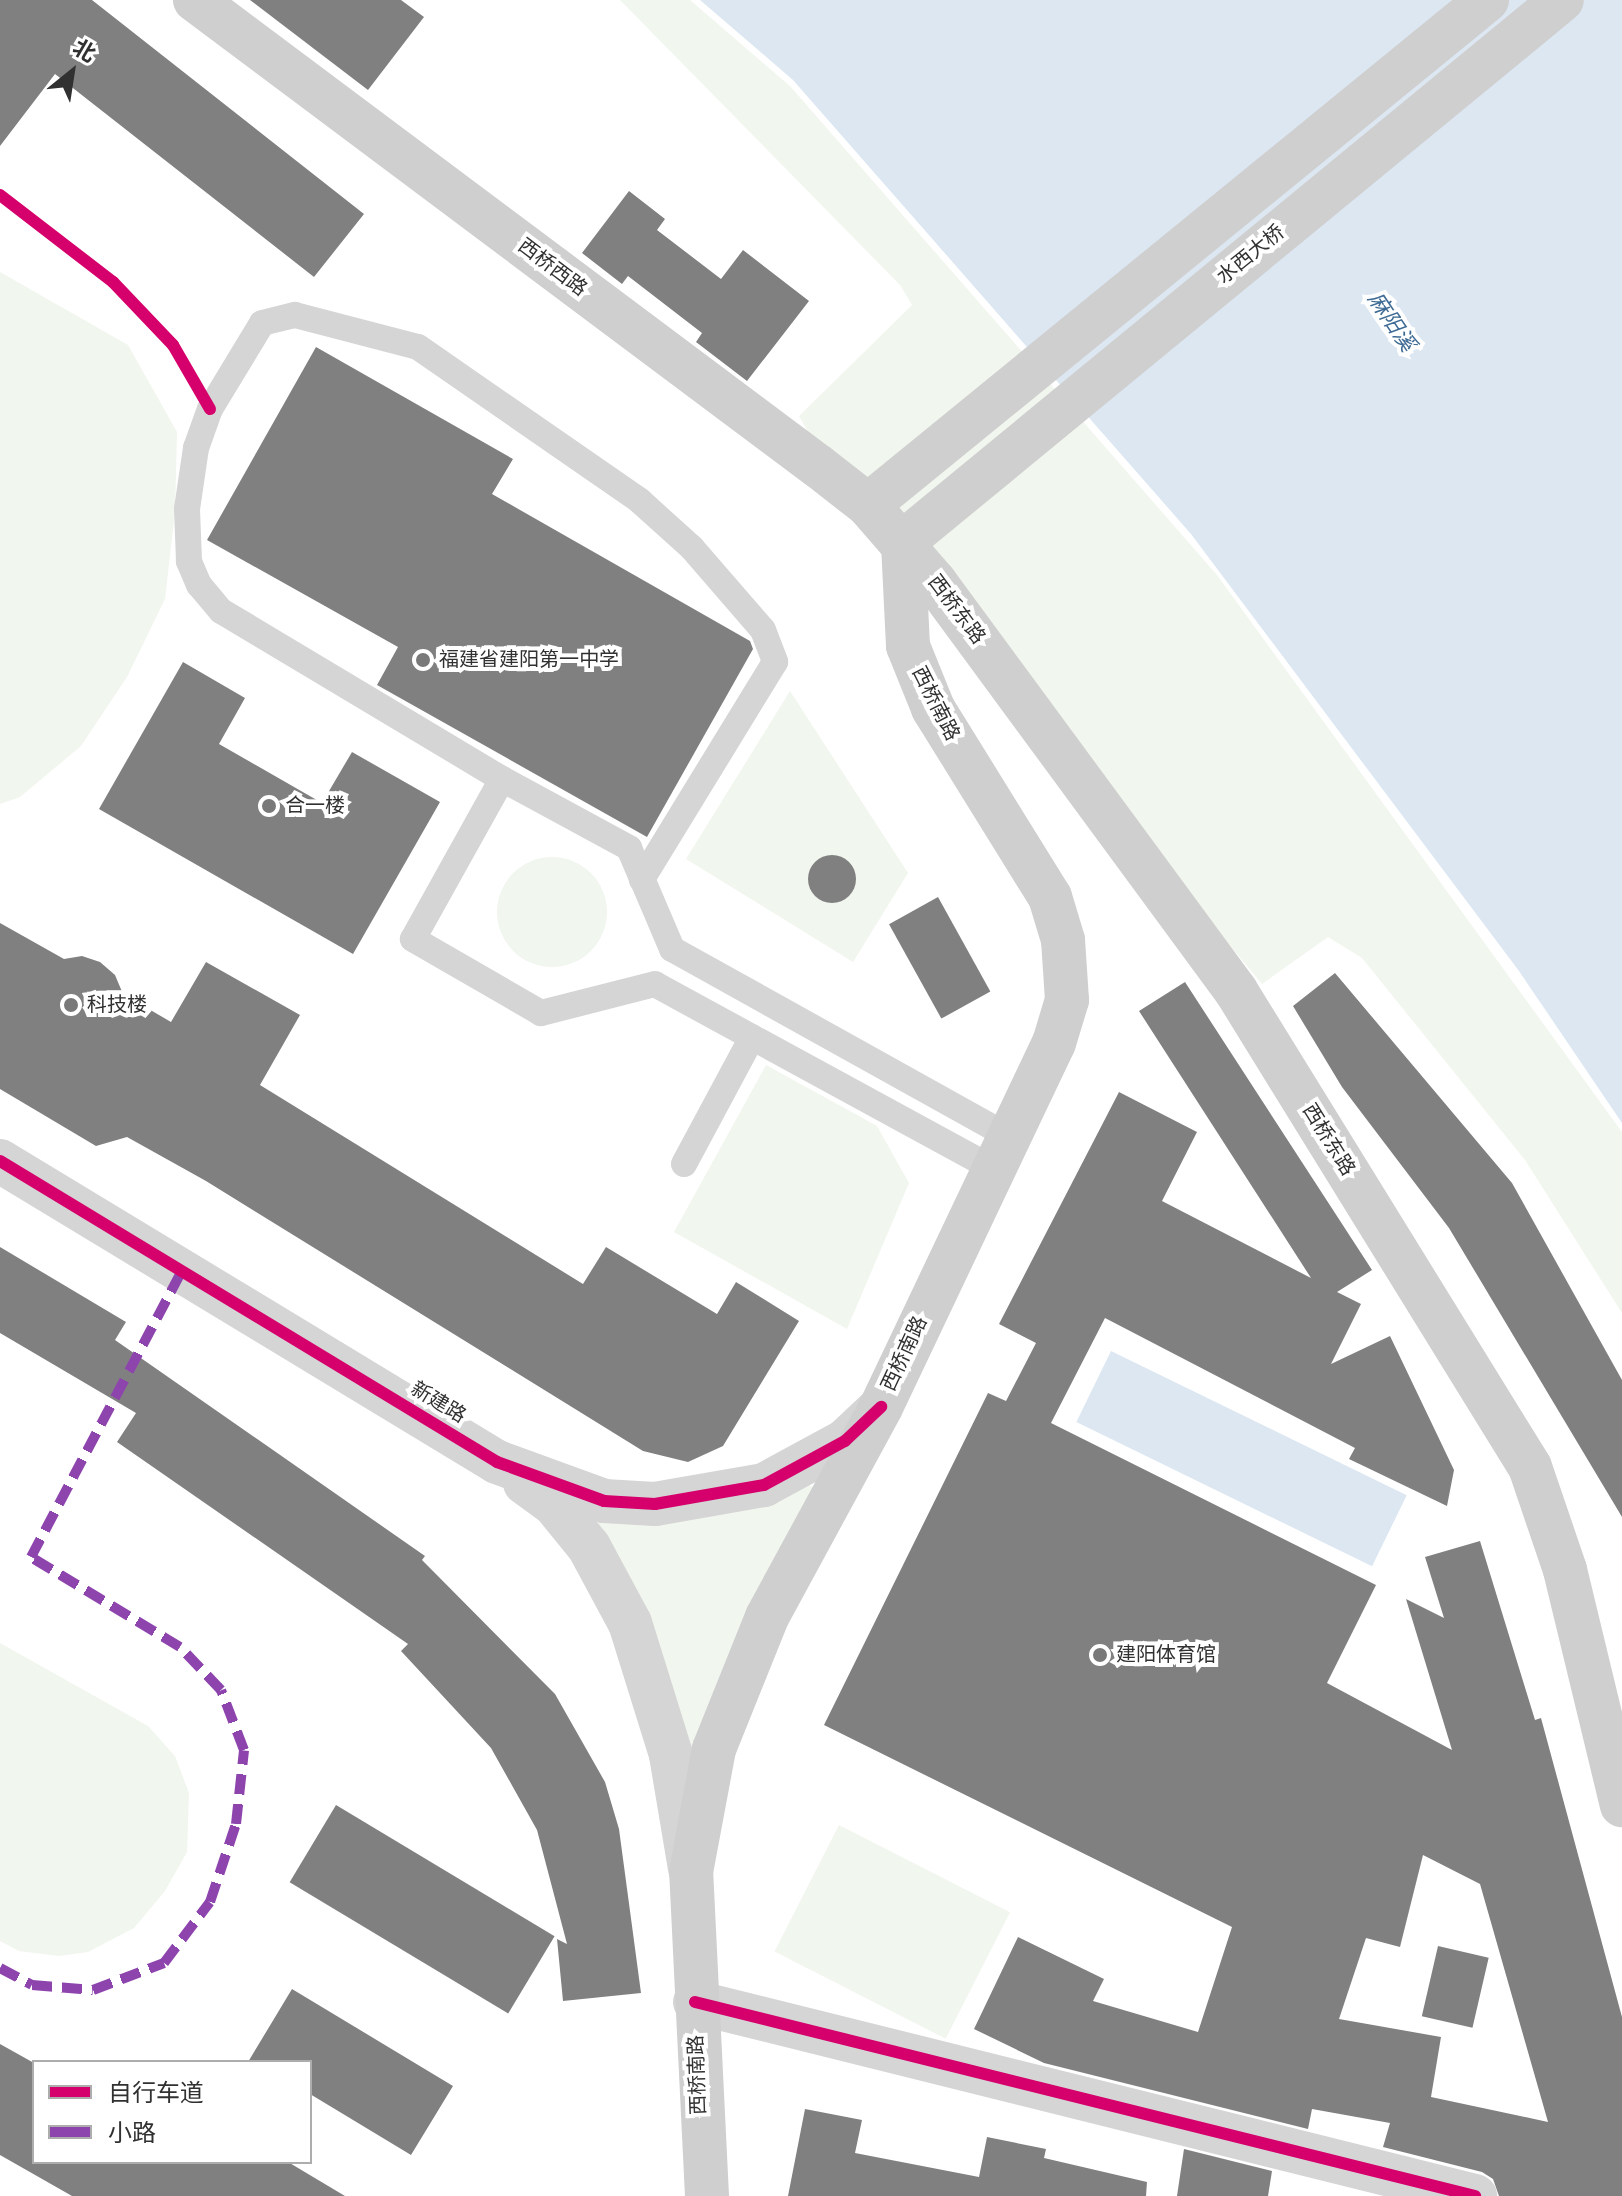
<!DOCTYPE html>
<html>
<head>
<meta charset="utf-8">
<style>
	body { margin:0 }
	#map { position:relative; width:1622px; height:2196px; overflow:hidden; background:#fff; font-family:"Source Sans 3","Noto Sans SC",sans-serif }
	div>[style] { position:absolute }
	[style*='--x'] { left:calc(var(--x)*1px); top:calc(var(--y)*1px); width:calc(var(--w)*1px); rotate:calc(var(--a)*1deg) }
	.green>* { inset:0; background:#f1f6ee; transform-origin:0 0 }
	.round { border-radius:50% }
	.water>* { inset:0; background:#dce7f2; transform-origin:0 0 }
	.building>* { inset:0; background:#808080; transform-origin:0 0 }
	.service>* { height:26px; margin:-13px; padding:0 13px; transform-origin:13px; border-radius:13px; background:#d5d5d5 }
	.minor>* { height:44px; margin:-22px; padding:0 22px; transform-origin:22px; border-radius:22px; background:#d5d5d5 }
	.tertiary>* { height:44px; margin:-22px; padding:0 22px; transform-origin:22px; border-radius:22px; background:#d5d5d5 }
	.secondary>* { height:44px; margin:-22px; padding:0 22px; transform-origin:22px; border-radius:22px; background:#cfcfcf }
	.quiet>* { height:10px; margin-top:-5px; transform-origin:0; background:repeating-linear-gradient(90deg,#8e44ad 0 20px,transparent 0 30px) }
	.cycleway>* { height:12px; margin:-6px; padding:0 6px; transform-origin:6px; border-radius:6px; background:#d6006c }
	.dots>* { width:22px; height:22px; translate:-50% -50%; box-sizing:border-box; border:4px solid #fff; border-radius:50% }
	span { translate:-50% -50%; white-space:nowrap; text-align:center; line-height:1.15; -webkit-text-stroke:8px #fff; paint-order:stroke }
	.street-label { font-size:20px; color:#313131 }
	.poi-label { font-size:20px; color:#313131 }
	.left { translate:0 -50%; text-align:left }
	.water-label { font-size:22px; color:#3e6b95; font-style:italic }
	.legend { position:absolute; left:32px; top:2060px; width:280px; height:104px; box-sizing:border-box; background:#fff; border:2px solid #adadad; margin:0; padding:10px 14px; list-style:none; font-size:24px; color:#313131 }
	.legend li { display:flex; align-items:center; gap:16px; height:40px }
	.legend b { width:40px; border:2px solid #adadad }
	.north { position:absolute; left:32px; top:32px; width:80px; height:80px; -webkit-text-stroke:6px #fff; paint-order:stroke; rotate:30deg; font-size:22px; font-weight:700; line-height:32px; text-align:center; color:#313131 }
	.north::after { content:''; display:block; margin:auto; width:28px; height:36px; background:#313131; clip-path:polygon(50% 0,100% 100%,50% 72%,0 100%) }
</style>
</head>
<body>
<div id="map">
	<div class="green">
		<i style="clip-path:polygon(620px 0,690px 0,790px 86px,1217px 575px,1622px 1132px,1622px 1313px,1525px 1160px,1362px 958px,1328px 937px,1262px 984px,818px 450px,799px 416px,912px 305px,900px 285px)"></i>
		<i style="clip-path:polygon(0 272px,128px 345px,177px 432px,175px 512px,165px 599px,127px 677px,81px 746px,20px 797px,0 804px)"></i>
		<i style="clip-path:polygon(790px 691px,908px 873px,853px 962px,686px 859px)"></i>
		<i class="round" style="left:497px;top:857px;width:110px;height:110px"></i>
		<i style="clip-path:polygon(766px 1065px,877px 1126px,909px 1183px,847px 1329px,674px 1232px)"></i>
		<i style="clip-path:polygon(809px 1485px,818px 1490px,688px 1756px,593px 1520px)"></i>
		<i style="clip-path:polygon(0 1643px,148px 1726px,175px 1756px,189px 1793px,187px 1852px,165px 1891px,134px 1928px,88px 1952px,59px 1956px,19px 1951px,0 1941px)"></i>
		<i style="left:839px;top:1825px;width:192px;height:142px;rotate:27deg"></i>
	</div>
	<div class="water">
		<i style="clip-path:polygon(700px 0,1622px 0,1622px 1123px,1519px 971px,1191px 534px,793px 80px)"></i>
		<i style="left:1111px;top:1351px;width:329px;height:79px;rotate:26deg"></i>
	</div>
	<div class="building">
		<i style="clip-path:polygon(0 0,92px 0,364px 214px,314px 277px,55px 74px,0 146px)"></i>
		<i style="clip-path:polygon(250px 0,401px 0,424px 17px,368px 90px)"></i>
		<i style="clip-path:polygon(629px 191px,665px 219px,657px 230px,721px 279px,743px 250px,809px 301px,747px 381px,696px 342px,702px 333px,628px 276px,622px 284px,582px 253px)"></i>
		<i style="clip-path:polygon(316px 347px,513px 459px,492px 494px,750px 641px,753px 649px,647px 837px,377px 685px,398px 647px,207px 540px)"></i>
		<i style="clip-path:polygon(183px 662px,245px 698px,219px 744px,322px 803px,352px 752px,440px 802px,353px 954px,99px 809px)"></i>
		<i class="round" style="left:808px;top:855px;width:48px;height:48px"></i>
		<i style="left:938px;top:897px;width:108px;height:56px;rotate:61deg"></i>
		<i style="clip-path:polygon(0 923px,64px 959px,82px 956px,100px 962px,115px 975px,123px 994px,171px 1022px,206px 962px,300px 1015px,260px 1085px,583px 1284px,606px 1247px,717px 1314px,736px 1282px,799px 1321px,723px 1446px,688px 1462px,643px 1451px,206px 1181px,127px 1137px,96px 1146px,0 1089px)"></i>
		<i style="clip-path:polygon(1335px 973px,1512px 1183px,1622px 1380px,1622px 1517px,1449px 1228px,1342px 1087px,1293px 1006px)"></i>
		<i style="clip-path:polygon(evenodd,1185px 982px,1372px 1270px,1337px 1292px,1361px 1304px,1331px 1364px,1390px 1336px,1454px 1470px,1447px 1506px,1349px 1459px,1355px 1448px,1105px 1318px,1051px 1423px,1376px 1585px,1327px 1683px,1452px 1750px,1406px 1599px,1444px 1618px,1425px 1557px,1480px 1541px,1535px 1720px,1541px 1718px,1622px 2017px,1622px 2196px,1499px 2196px,1493px 2179px,1482px 2172px,1383px 2147px,1390px 2123px,1312px 2109px,1308px 2129px,1044px 2063px,974px 2029px,1018px 1937px,1104px 1979px,1093px 2001px,1198px 2032px,1232px 1927px,824px 1725px,988px 1393px,1006px 1401px,1036px 1343px,999px 1324px,1119px 1092px,1197px 1132px,1162px 1201px,1311px 1278px,1139px 1011px,1185px 982px,1423px 1855px,1480px 1884px,1548px 2122px,1431px 2097px,1441px 2037px,1339px 2019px,1366px 1938px,1400px 1947px,1423px 1855px)"></i>
		<i style="clip-path:polygon(0 1247px,126px 1322px,115px 1340px,425px 1556px,422px 1560px,555px 1694px,605px 1782px,619px 1829px,641px 1993px,563px 2001px,557px 1939px,567px 1944px,537px 1830px,491px 1748px,401px 1651px,408px 1644px,117px 1442px,136px 1413px,0 1333px)"></i>
		<i style="left:336px;top:1805px;width:255px;height:90px;rotate:31deg"></i>
		<i style="left:1438px;top:1946px;width:52px;height:72px;rotate:13deg"></i>
		<i style="clip-path:polygon(292px 1989px,453px 2086px,411px 2155px,310px 2094px,310px 2062px,248px 2062px)"></i>
		<i style="clip-path:polygon(0 2044px,34px 2063px,34px 2162px,288px 2162px,345px 2196px,72px 2196px,0 2155px)"></i>
		<i style="clip-path:polygon(805px 2109px,862px 2120px,855px 2153px,979px 2177px,987px 2137px,1046px 2149px,1044px 2158px,1147px 2182px,1146px 2196px,788px 2196px)"></i>
		<i style="clip-path:polygon(1184px 2149px,1272px 2171px,1268px 2196px,1177px 2196px)"></i>
	</div>
	<div class="service">
		<i style="--x:502;--y:779;--w:327;--a:-149.1"></i>
		<i style="--x:221;--y:611;--w:34;--a:-130"></i>
		<i style="--x:199;--y:585;--w:26;--a:-113"></i>
		<i style="--x:189;--y:561;--w:52;--a:-92.2"></i>
		<i style="--x:187;--y:509;--w:62;--a:-81.6"></i>
		<i style="--x:196;--y:448;--w:41;--a:-70.3"></i>
		<i style="--x:210;--y:409;--w:100;--a:-58.8"></i>
		<i style="--x:262;--y:323;--w:34;--a:-14"></i>
		<i style="--x:295;--y:315;--w:127;--a:14.6"></i>
		<i style="--x:418;--y:347;--w:270;--a:34.7"></i>
		<i style="--x:640;--y:501;--w:70;--a:42.1"></i>
		<i style="--x:692;--y:548;--w:108;--a:49.1"></i>
		<i style="--x:763;--y:630;--w:34;--a:69"></i>
		<i style="--x:775;--y:662;--w:255;--a:121.5"></i>
		<i style="--x:684;--y:1164;--w:144;--a:-61.8"></i>
		<i style="--x:992;--y:1168;--w:384;--a:-151.4"></i>
		<i style="--x:655;--y:984;--w:118;--a:165.7"></i>
		<i style="--x:541;--y:1013;--w:148;--a:-150"></i>
		<i style="--x:413;--y:939;--w:183;--a:-60.9"></i>
		<i style="--x:502;--y:779;--w:145;--a:28.5"></i>
		<i style="--x:629;--y:848;--w:110;--a:66.9"></i>
		<i style="--x:672;--y:949;--w:385;--a:29.1"></i>
	</div>
	<div class="minor">
		<i style="--x:695;--y:2002;--w:804;--a:13.97"></i>
	</div>
	<div class="tertiary">
		<i style="--x:0;--y:1161;--w:581;--a:31.2"></i>
		<i style="--x:497;--y:1462;--w:114;--a:20"></i>
		<i style="--x:604;--y:1501;--w:51;--a:3.4"></i>
		<i style="--x:655;--y:1504;--w:111;--a:-9.9"></i>
		<i style="--x:764;--y:1485;--w:92;--a:-28.5"></i>
		<i style="--x:845;--y:1441;--w:44;--a:-43.2"></i>
		<i style="--x:525;--y:1483;--w:36;--a:36"></i>
		<i style="--x:554;--y:1504;--w:55;--a:50.9"></i>
		<i style="--x:589;--y:1547;--w:86;--a:61.7"></i>
		<i style="--x:630;--y:1623;--w:138;--a:72.7"></i>
		<i style="--x:671;--y:1755;--w:115;--a:80.5"></i>
	</div>
	<div class="secondary">
		<i style="--x:195;--y:0;--w:778;--a:36.8"></i>
		<i style="--x:818;--y:466;--w:63;--a:38"></i>
		<i style="--x:868;--y:505;--w:102;--a:49"></i>
		<i style="--x:935;--y:582;--w:508;--a:53.65"></i>
		<i style="--x:1236;--y:991;--w:559;--a:58.3"></i>
		<i style="--x:1530;--y:1467;--w:109;--a:71.2"></i>
		<i style="--x:1565;--y:1570;--w:242;--a:76.4"></i>
		<i style="--x:868;--y:505;--w:799;--a:-39.21"></i>
		<i style="--x:903;--y:542;--w:853;--a:-39.44"></i>
		<i style="--x:707;--y:2196;--w:324;--a:-92.8"></i>
		<i style="--x:691;--y:1872;--w:125;--a:-79.4"></i>
		<i style="--x:714;--y:1749;--w:142;--a:-68.1"></i>
		<i style="--x:767;--y:1617;--w:239;--a:-61.5"></i>
		<i style="--x:881;--y:1407;--w:403;--a:-64.6"></i>
		<i style="--x:1054;--y:1043;--w:45;--a:-73.2"></i>
		<i style="--x:1067;--y:1000;--w:60;--a:-93.8"></i>
		<i style="--x:1063;--y:940;--w:45;--a:-106.8"></i>
		<i style="--x:1050;--y:897;--w:222;--a:-121.8"></i>
		<i style="--x:933;--y:708;--w:67;--a:-112"></i>
		<i style="--x:908;--y:646;--w:104;--a:-92.8"></i>
	</div>
	<div class="quiet">
		<i style="--x:0;--y:1968;--w:36;--a:28"></i>
		<i style="--x:32;--y:1985;--w:61;--a:4.7"></i>
		<i style="--x:93;--y:1990;--w:76;--a:-20.8"></i>
		<i style="--x:164;--y:1963;--w:76;--a:-53"></i>
		<i style="--x:210;--y:1902;--w:82;--a:-71.6"></i>
		<i style="--x:236;--y:1824;--w:74;--a:-83.8"></i>
		<i style="--x:244;--y:1750;--w:64;--a:-111"></i>
		<i style="--x:221;--y:1690;--w:59;--a:-133.6"></i>
		<i style="--x:180;--y:1647;--w:174;--a:-148.9"></i>
		<i style="--x:31;--y:1557;--w:323;--a:-62.2"></i>
	</div>
	<div class="cycleway">
		<i style="--x:0;--y:195;--w:143;--a:37.6"></i>
		<i style="--x:113;--y:282;--w:87;--a:46.4"></i>
		<i style="--x:173;--y:345;--w:74;--a:60"></i>
		<i style="--x:0;--y:1161;--w:581;--a:31.2"></i>
		<i style="--x:497;--y:1462;--w:114;--a:20"></i>
		<i style="--x:604;--y:1501;--w:51;--a:3.4"></i>
		<i style="--x:655;--y:1504;--w:111;--a:-9.9"></i>
		<i style="--x:764;--y:1485;--w:92;--a:-28.5"></i>
		<i style="--x:845;--y:1441;--w:50;--a:-43.4"></i>
		<i style="--x:695;--y:2002;--w:804;--a:13.97"></i>
	</div>
	<div class="dots">
		<i style="left:423px;top:660px;background:#797979"></i>
		<i style="left:269px;top:806px;background:#797979"></i>
		<i style="left:71px;top:1005px;background:#797979"></i>
		<i style="left:1100px;top:1655px;background:#797979"></i>
	</div>
	<div class="street-label">
		<span style="left:1251px;top:255px;rotate:-39deg">水西大桥</span>
		<span style="left:552px;top:268px;rotate:37deg">西桥西路</span>
		<span style="left:956px;top:610px;rotate:53deg">西桥东路</span>
		<span style="left:935px;top:704px;rotate:63deg">西桥南路</span>
		<span style="left:1328px;top:1140px;rotate:58deg">西桥东路</span>
		<span style="left:905px;top:1354px;rotate:-65deg">西桥南路</span>
		<span style="left:438px;top:1403px;rotate:31deg">新建路</span>
		<span style="left:698px;top:2075px;rotate:-92deg">西桥南路</span>
	</div>
	<div class="poi-label">
		<span class="left" style="left:439px;top:660px">福建省建阳第一中学</span>
		<span class="left" style="left:285px;top:806px">合一楼</span>
		<span class="left" style="left:87px;top:1005px">科技楼</span>
		<span class="left" style="left:1116px;top:1655px">建阳体育馆</span>
	</div>
	<div class="water-label">
		<span style="left:1391px;top:322px;rotate:56deg">麻阳溪</span>
	</div>
	<ul class="legend">
	<li><b style="height:10px;background:#d6006c"></b>自行车道</li>
	<li><b style="height:10px;background:#8e44ad"></b>小路</li>
	</ul>
	<div class="north">北</div>
</div>
</body>
</html>
